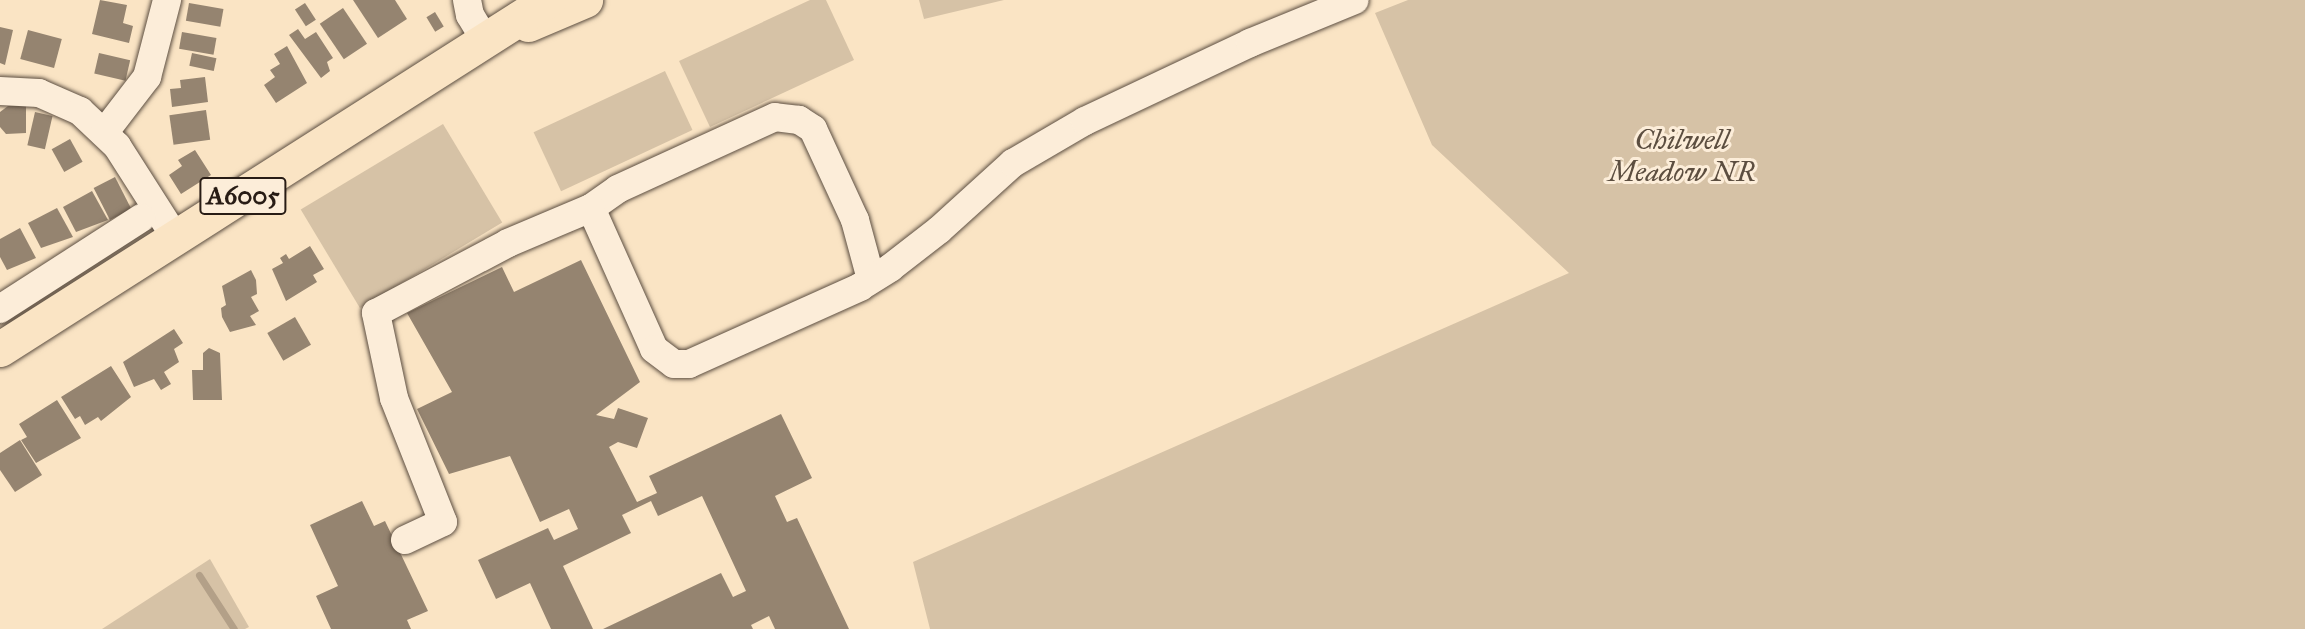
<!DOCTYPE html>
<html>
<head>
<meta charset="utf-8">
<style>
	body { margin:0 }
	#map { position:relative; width:2305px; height:629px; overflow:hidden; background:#fae4c4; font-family:"IM FELL Great Primer",serif }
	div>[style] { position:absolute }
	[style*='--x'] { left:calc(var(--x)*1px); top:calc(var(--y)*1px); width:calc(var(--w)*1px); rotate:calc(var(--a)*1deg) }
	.green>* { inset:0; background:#d6c2a6; transform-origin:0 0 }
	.stream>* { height:7px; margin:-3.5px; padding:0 3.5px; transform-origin:3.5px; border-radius:3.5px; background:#b3a088 }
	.building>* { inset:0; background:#958470; transform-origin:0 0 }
	.roads { filter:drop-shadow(0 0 2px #5c4e41) drop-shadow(0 0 2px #5c4e41) }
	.minor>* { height:28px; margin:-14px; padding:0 14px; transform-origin:14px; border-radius:14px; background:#fcedd9 }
	.major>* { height:35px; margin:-17.5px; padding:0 17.5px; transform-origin:17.5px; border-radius:17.5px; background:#fae4c4 }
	span { translate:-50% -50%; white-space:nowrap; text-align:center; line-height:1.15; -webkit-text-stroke:6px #fcedd9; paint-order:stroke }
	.shield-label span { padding:2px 5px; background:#fcedd9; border:2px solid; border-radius:5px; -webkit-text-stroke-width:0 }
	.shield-label { font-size:26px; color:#281c15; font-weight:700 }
	.park-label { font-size:28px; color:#5c4e40; font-style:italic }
</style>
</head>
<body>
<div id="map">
	<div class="green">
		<i style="clip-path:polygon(810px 0,826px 0,854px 60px,710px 127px,679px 61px)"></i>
		<i style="clip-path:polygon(919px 0,1004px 0,924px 19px)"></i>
		<i style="clip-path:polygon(1408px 0,2305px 0,2305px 629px,930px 629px,913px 562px,1569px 273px,1432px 145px,1375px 13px)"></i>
		<i style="left:665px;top:71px;width:65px;height:145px;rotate:65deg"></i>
		<i style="left:443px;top:124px;width:115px;height:166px;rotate:59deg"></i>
		<i style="clip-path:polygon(210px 559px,249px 627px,245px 629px,102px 629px)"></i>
	</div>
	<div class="stream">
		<i style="--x:199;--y:575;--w:64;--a:57.1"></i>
	</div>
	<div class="building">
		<i style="clip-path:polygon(100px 0,127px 5px,123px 23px,133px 26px,129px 43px,92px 34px)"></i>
		<i style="clip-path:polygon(353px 0,395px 0,407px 19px,378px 38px)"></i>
		<i style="left:189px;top:3px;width:35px;height:18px;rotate:10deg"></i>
		<i style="left:305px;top:3px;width:20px;height:12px;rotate:57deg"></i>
		<i style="left:343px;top:8px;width:43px;height:28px;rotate:56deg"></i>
		<i style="left:435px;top:12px;width:17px;height:10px;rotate:59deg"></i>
		<i style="clip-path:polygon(0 27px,13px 30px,5px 65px,0 63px)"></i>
		<i style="clip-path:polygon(298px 29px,305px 39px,316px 32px,333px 58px,327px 62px,330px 71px,321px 78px,289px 35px)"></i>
		<i style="left:28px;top:30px;width:35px;height:30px;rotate:15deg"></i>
		<i style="left:182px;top:32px;width:35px;height:17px;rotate:10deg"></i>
		<i style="clip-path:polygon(287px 46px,307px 83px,276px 103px,264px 85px,275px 77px,270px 70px,280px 64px,274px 54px)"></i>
		<i style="left:99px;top:53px;width:32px;height:21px;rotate:13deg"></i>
		<i style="left:192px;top:53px;width:25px;height:13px;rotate:12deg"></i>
		<i style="clip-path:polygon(205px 77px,208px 102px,172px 107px,170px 89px,181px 88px,180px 80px)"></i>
		<i style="clip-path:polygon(8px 106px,26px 106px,26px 133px,6px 134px,0 127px,0 112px)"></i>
		<i style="left:206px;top:110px;width:30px;height:37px;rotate:82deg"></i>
		<i style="left:35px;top:112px;width:18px;height:34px;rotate:13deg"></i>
		<i style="left:70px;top:139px;width:26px;height:21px;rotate:61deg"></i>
		<i style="clip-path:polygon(195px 150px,211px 175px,181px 194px,169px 175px,182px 166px,178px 160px)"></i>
		<i style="left:115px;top:177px;width:36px;height:24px;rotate:63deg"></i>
		<i style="clip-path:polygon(92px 191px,108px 220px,76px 232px,63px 207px)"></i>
		<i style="clip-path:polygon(57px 208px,73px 237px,41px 248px,28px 223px)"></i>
		<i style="clip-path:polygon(20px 228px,36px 258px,7px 270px,0 257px,0 239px)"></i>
		<i style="clip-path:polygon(310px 246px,324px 269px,313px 275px,317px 282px,286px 301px,272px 269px,283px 263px,280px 258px,286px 254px,289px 259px)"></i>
		<i style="clip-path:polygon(581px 260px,640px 382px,596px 415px,614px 419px,618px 408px,648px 418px,637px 448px,618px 442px,609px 447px,637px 502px,657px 493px,649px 476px,781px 414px,812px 478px,775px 496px,787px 522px,797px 518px,849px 629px,775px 629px,769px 616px,751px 625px,753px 629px,603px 629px,721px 573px,733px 597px,746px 591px,702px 496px,658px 516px,651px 501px,622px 515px,631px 533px,563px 566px,593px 629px,551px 629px,530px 583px,496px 599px,478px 560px,548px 528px,554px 540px,578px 529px,569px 509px,540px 522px,510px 456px,449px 474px,417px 409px,452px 392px,407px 313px,502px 267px,514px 292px)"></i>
		<i style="clip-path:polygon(251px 270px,256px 280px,257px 294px,251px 297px,259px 311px,250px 316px,256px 325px,230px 332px,222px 317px,221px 308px,226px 305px,222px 286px)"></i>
		<i style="left:295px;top:317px;width:32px;height:32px;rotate:60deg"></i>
		<i style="clip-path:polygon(174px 329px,183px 343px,174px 349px,179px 362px,164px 372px,171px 384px,161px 390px,154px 379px,134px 387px,123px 362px)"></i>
		<i style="clip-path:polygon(209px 348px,220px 353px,222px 400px,193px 400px,192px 370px,203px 370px,203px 353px)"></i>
		<i style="clip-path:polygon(111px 366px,131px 397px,101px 421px,98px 417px,85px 425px,80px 416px,75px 419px,61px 397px)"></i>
		<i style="clip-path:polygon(57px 400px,81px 438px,36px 463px,21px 440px,27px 437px,19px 424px)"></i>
		<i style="clip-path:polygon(20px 440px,42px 475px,15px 492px,0 470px,0 453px)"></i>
		<i style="clip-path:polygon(362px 501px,374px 526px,385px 521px,428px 611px,407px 620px,411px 629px,331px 629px,316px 596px,338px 586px,310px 525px)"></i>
	</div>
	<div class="roads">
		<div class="minor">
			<i style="--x:467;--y:0;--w:15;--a:79"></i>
			<i style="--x:470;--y:15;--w:31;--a:59"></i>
			<i style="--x:0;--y:91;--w:39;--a:3"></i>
			<i style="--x:39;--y:93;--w:45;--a:23.7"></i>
			<i style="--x:80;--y:111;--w:51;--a:43.4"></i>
			<i style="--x:117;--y:146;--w:108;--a:57.5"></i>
			<i style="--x:104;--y:133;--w:71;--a:-52.5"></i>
			<i style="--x:147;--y:77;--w:80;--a:-75.4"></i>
			<i style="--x:871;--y:279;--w:61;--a:-105.2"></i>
			<i style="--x:855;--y:220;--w:100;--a:-114.8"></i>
			<i style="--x:813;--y:129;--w:17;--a:-147"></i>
			<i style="--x:799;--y:120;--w:24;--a:-173"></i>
			<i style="--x:775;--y:117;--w:173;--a:155.4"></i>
			<i style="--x:618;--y:189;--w:33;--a:145"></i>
			<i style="--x:591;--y:208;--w:154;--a:65.9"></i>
			<i style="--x:654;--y:349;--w:25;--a:37"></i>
			<i style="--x:674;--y:364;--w:15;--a:0"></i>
			<i style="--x:689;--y:364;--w:188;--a:-24.2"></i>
			<i style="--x:860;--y:287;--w:36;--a:-32"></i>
			<i style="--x:890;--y:268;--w:62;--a:-37.8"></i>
			<i style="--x:939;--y:230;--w:100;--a:-42.2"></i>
			<i style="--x:1013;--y:163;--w:83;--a:-30.3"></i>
			<i style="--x:1085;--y:121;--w:183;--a:-25.3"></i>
			<i style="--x:1250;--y:43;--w:113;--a:-22.3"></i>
			<i style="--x:0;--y:309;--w:168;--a:-32.8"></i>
			<i style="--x:405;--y:540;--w:42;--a:-25.3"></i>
			<i style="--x:443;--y:522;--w:133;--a:-111.6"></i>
			<i style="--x:394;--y:398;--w:87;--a:-102"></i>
			<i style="--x:376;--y:313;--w:149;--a:-27.9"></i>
			<i style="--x:508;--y:243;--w:90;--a:-22.9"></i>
		</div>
		<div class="major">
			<i style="--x:528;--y:24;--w:62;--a:-22.8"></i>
			<i style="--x:0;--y:349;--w:650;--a:-32.49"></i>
		</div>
	</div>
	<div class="shield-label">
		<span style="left:243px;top:196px">A6005</span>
	</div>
	<div class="park-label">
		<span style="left:1682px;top:156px">Chilwell<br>Meadow NR</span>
	</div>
</div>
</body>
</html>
